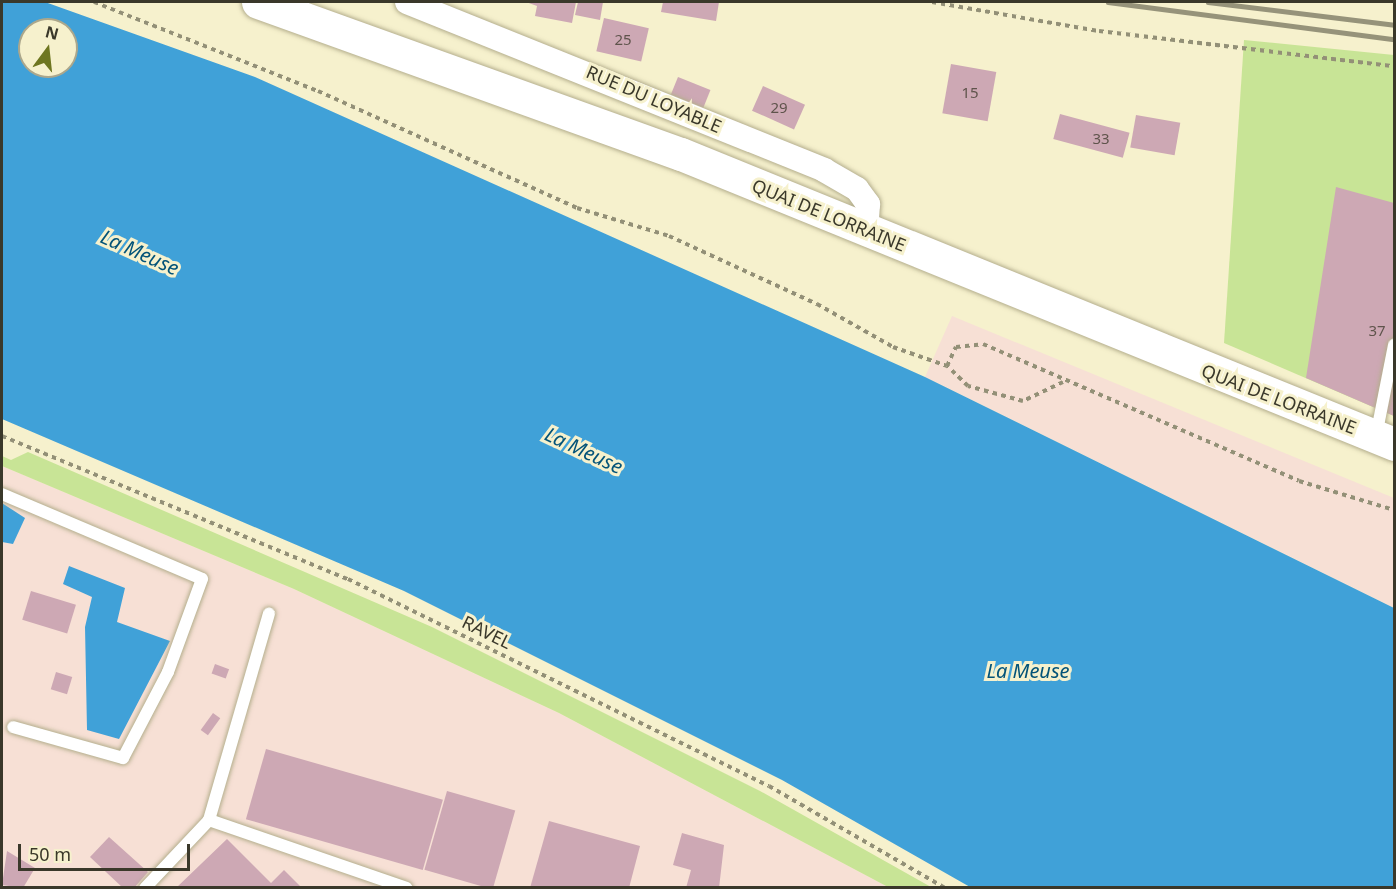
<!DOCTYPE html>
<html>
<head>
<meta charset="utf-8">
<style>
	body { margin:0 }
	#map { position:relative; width:1396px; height:889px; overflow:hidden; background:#f6f1cd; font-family:"Noto Sans",sans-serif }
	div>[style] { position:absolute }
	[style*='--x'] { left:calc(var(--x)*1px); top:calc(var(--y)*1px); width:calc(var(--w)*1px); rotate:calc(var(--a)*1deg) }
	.industrial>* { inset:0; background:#f7e0d5 }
	.green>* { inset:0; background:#c8e496 }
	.water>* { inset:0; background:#40a1d8 }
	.building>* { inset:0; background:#cda8b4; transform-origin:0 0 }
	.path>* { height:4px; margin-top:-2px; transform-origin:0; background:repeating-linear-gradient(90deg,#939077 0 4.5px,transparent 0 9px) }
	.roads { filter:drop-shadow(0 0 2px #b4ae8d) drop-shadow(0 0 2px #b4ae8d) }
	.service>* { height:12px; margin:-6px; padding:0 6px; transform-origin:6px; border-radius:6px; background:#fff }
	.minor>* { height:24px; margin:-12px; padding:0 12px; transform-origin:12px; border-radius:12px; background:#fff }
	.secondary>* { height:33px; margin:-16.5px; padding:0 16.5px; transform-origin:16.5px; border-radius:16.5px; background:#fff }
	.rail>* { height:4.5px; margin:-2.25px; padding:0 2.25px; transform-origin:2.25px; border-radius:2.25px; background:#96937a }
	span { translate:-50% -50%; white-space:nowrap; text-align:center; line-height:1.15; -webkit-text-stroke:6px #f6f1cd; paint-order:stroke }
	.number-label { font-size:15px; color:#5f544c }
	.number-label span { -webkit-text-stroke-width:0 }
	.street-label { font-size:18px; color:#3a382a }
	.water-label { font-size:20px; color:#035378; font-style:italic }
	.frame { position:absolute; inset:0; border:3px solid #3a382a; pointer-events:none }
	.north { position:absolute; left:18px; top:18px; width:60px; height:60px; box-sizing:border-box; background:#f6f1cd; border:2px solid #aba78c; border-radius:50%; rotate:15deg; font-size:16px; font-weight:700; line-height:24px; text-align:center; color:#3a382a }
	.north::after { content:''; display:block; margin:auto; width:21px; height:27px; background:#6e7620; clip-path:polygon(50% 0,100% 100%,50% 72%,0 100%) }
	.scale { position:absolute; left:18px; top:844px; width:172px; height:27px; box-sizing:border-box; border:3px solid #3a382a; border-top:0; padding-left:8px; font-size:18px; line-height:21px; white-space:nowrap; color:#3a382a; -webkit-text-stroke:4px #f6f1cd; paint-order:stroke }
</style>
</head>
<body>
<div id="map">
	<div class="industrial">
		<i style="clip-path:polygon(952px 316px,1394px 498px,1394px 608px,925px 377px)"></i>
		<i style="clip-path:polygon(2px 466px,294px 589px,559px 713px,888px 887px,2px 887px)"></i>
	</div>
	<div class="green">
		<i style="clip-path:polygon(1244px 40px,1394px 55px,1394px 416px,1224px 343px)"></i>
		<i style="clip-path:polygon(28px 452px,432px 627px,760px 791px,931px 887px,888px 887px,559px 713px,294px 589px,2px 466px,2px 456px,11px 460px)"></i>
	</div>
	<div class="water">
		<i style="clip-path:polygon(evenodd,2px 2px,45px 2px,255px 77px,925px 377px,1394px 608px,1394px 887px,970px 887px,782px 780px,404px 591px,2px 419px,2px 2px,30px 30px,66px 30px,66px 66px,30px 66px,30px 30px)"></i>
		<i style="clip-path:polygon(2px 503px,25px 518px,13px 544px,2px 542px)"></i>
		<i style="clip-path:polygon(69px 566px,125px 588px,117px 622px,170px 641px,119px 739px,87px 730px,85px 627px,92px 597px,63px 584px)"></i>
	</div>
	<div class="building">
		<i style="clip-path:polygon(526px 2px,576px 2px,572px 23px,535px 16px,537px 6px)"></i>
		<i style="clip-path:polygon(578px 2px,603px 2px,600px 20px,575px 15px)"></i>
		<i style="clip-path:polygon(663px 2px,719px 2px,716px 21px,661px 12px)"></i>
		<i style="left:604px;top:18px;width:46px;height:34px;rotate:13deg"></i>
		<i style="left:951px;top:64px;width:46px;height:50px;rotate:10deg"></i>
		<i style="left:678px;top:77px;width:35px;height:19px;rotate:22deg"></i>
		<i style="left:763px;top:86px;width:46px;height:27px;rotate:24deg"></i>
		<i style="left:1060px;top:114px;width:72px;height:26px;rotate:15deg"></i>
		<i style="left:1136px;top:115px;width:45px;height:33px;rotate:10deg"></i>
		<i style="clip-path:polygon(1336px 187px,1394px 203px,1394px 416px,1306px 378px)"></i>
		<i style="left:31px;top:591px;width:47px;height:30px;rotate:17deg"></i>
		<i style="left:215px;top:664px;width:15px;height:10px;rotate:20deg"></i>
		<i style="left:56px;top:672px;width:17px;height:18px;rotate:17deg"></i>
		<i style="left:213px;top:713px;width:9px;height:21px;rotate:36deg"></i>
		<i style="left:266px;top:749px;width:184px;height:73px;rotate:16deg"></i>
		<i style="left:447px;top:791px;width:71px;height:82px;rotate:16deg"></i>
		<i style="clip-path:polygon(549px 821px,640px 846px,629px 888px,530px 888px)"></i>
		<i style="clip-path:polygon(682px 833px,724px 845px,719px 888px,686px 888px,691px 870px,673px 865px)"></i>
		<i style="clip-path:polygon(109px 837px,148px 872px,134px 888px,123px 888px,90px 857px)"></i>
		<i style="clip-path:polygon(227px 839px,271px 883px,284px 870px,302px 888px,176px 888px)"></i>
		<i style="clip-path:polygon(7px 851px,35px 868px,23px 888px,2px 885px)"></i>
	</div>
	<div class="path">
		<i style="--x:94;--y:2;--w:241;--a:21.7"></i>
		<i style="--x:318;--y:91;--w:284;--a:24.3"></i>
		<i style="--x:577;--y:208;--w:96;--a:16.9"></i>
		<i style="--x:669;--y:236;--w:163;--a:24.7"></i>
		<i style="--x:817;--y:304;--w:87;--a:29.5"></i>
		<i style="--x:893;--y:347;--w:57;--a:19.4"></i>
		<i style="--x:932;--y:2;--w:169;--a:9.9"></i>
		<i style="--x:1099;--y:31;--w:297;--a:6.8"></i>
		<i style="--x:1063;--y:382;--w:44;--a:154.6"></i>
		<i style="--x:1023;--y:401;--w:57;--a:-164.7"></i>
		<i style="--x:968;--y:386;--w:29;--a:-136"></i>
		<i style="--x:947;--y:366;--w:21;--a:-65"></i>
		<i style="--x:956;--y:347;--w:27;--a:-6"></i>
		<i style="--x:983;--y:344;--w:344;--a:23.4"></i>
		<i style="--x:1299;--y:481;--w:99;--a:17"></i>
		<i style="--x:2;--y:436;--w:374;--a:22.5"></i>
		<i style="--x:348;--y:579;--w:469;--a:26.2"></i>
		<i style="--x:769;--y:786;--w:203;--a:30.1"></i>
	</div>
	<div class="roads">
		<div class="service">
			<i style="--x:1376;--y:436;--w:93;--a:-78.8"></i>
			<i style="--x:2;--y:494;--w:217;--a:23"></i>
			<i style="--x:202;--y:579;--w:99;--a:110.1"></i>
			<i style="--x:168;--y:672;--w:97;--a:117.6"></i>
			<i style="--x:123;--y:758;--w:114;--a:-164.3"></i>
			<i style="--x:209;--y:820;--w:209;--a:19"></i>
			<i style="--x:145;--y:888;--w:93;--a:-46.7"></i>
			<i style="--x:209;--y:820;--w:215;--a:-73.8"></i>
		</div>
		<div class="minor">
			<i style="--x:407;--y:2;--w:450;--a:21.9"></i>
			<i style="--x:824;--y:170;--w:38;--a:30"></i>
			<i style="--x:857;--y:189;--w:19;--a:54"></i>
			<i style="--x:868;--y:204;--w:26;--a:94"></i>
		</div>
		<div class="secondary">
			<i style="--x:258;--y:2;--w:449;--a:19.8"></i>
			<i style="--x:681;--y:154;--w:770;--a:22.13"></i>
		</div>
	</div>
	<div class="rail">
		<i style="--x:1108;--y:2;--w:288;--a:7.4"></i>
		<i style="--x:1208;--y:2;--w:187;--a:7"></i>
	</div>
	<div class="number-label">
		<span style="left:623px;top:40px">25</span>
		<span style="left:970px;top:93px">15</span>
		<span style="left:779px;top:108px">29</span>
		<span style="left:1101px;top:139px">33</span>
		<span style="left:1377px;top:331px">37</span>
	</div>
	<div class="street-label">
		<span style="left:654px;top:99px;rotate:23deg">RUE DU LOYABLE</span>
		<span style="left:829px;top:215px;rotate:22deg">QUAI DE LORRAINE</span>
		<span style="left:1279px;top:399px;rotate:21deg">QUAI DE LORRAINE</span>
		<span style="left:487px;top:632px;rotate:26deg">RAVEL</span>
	</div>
	<div class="water-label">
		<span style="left:140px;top:252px;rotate:24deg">La Meuse</span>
		<span style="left:584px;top:450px;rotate:25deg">La Meuse</span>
		<span style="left:1028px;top:670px">La Meuse</span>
	</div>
	<div class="frame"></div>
	<div class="north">N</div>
	<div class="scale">50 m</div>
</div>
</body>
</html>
